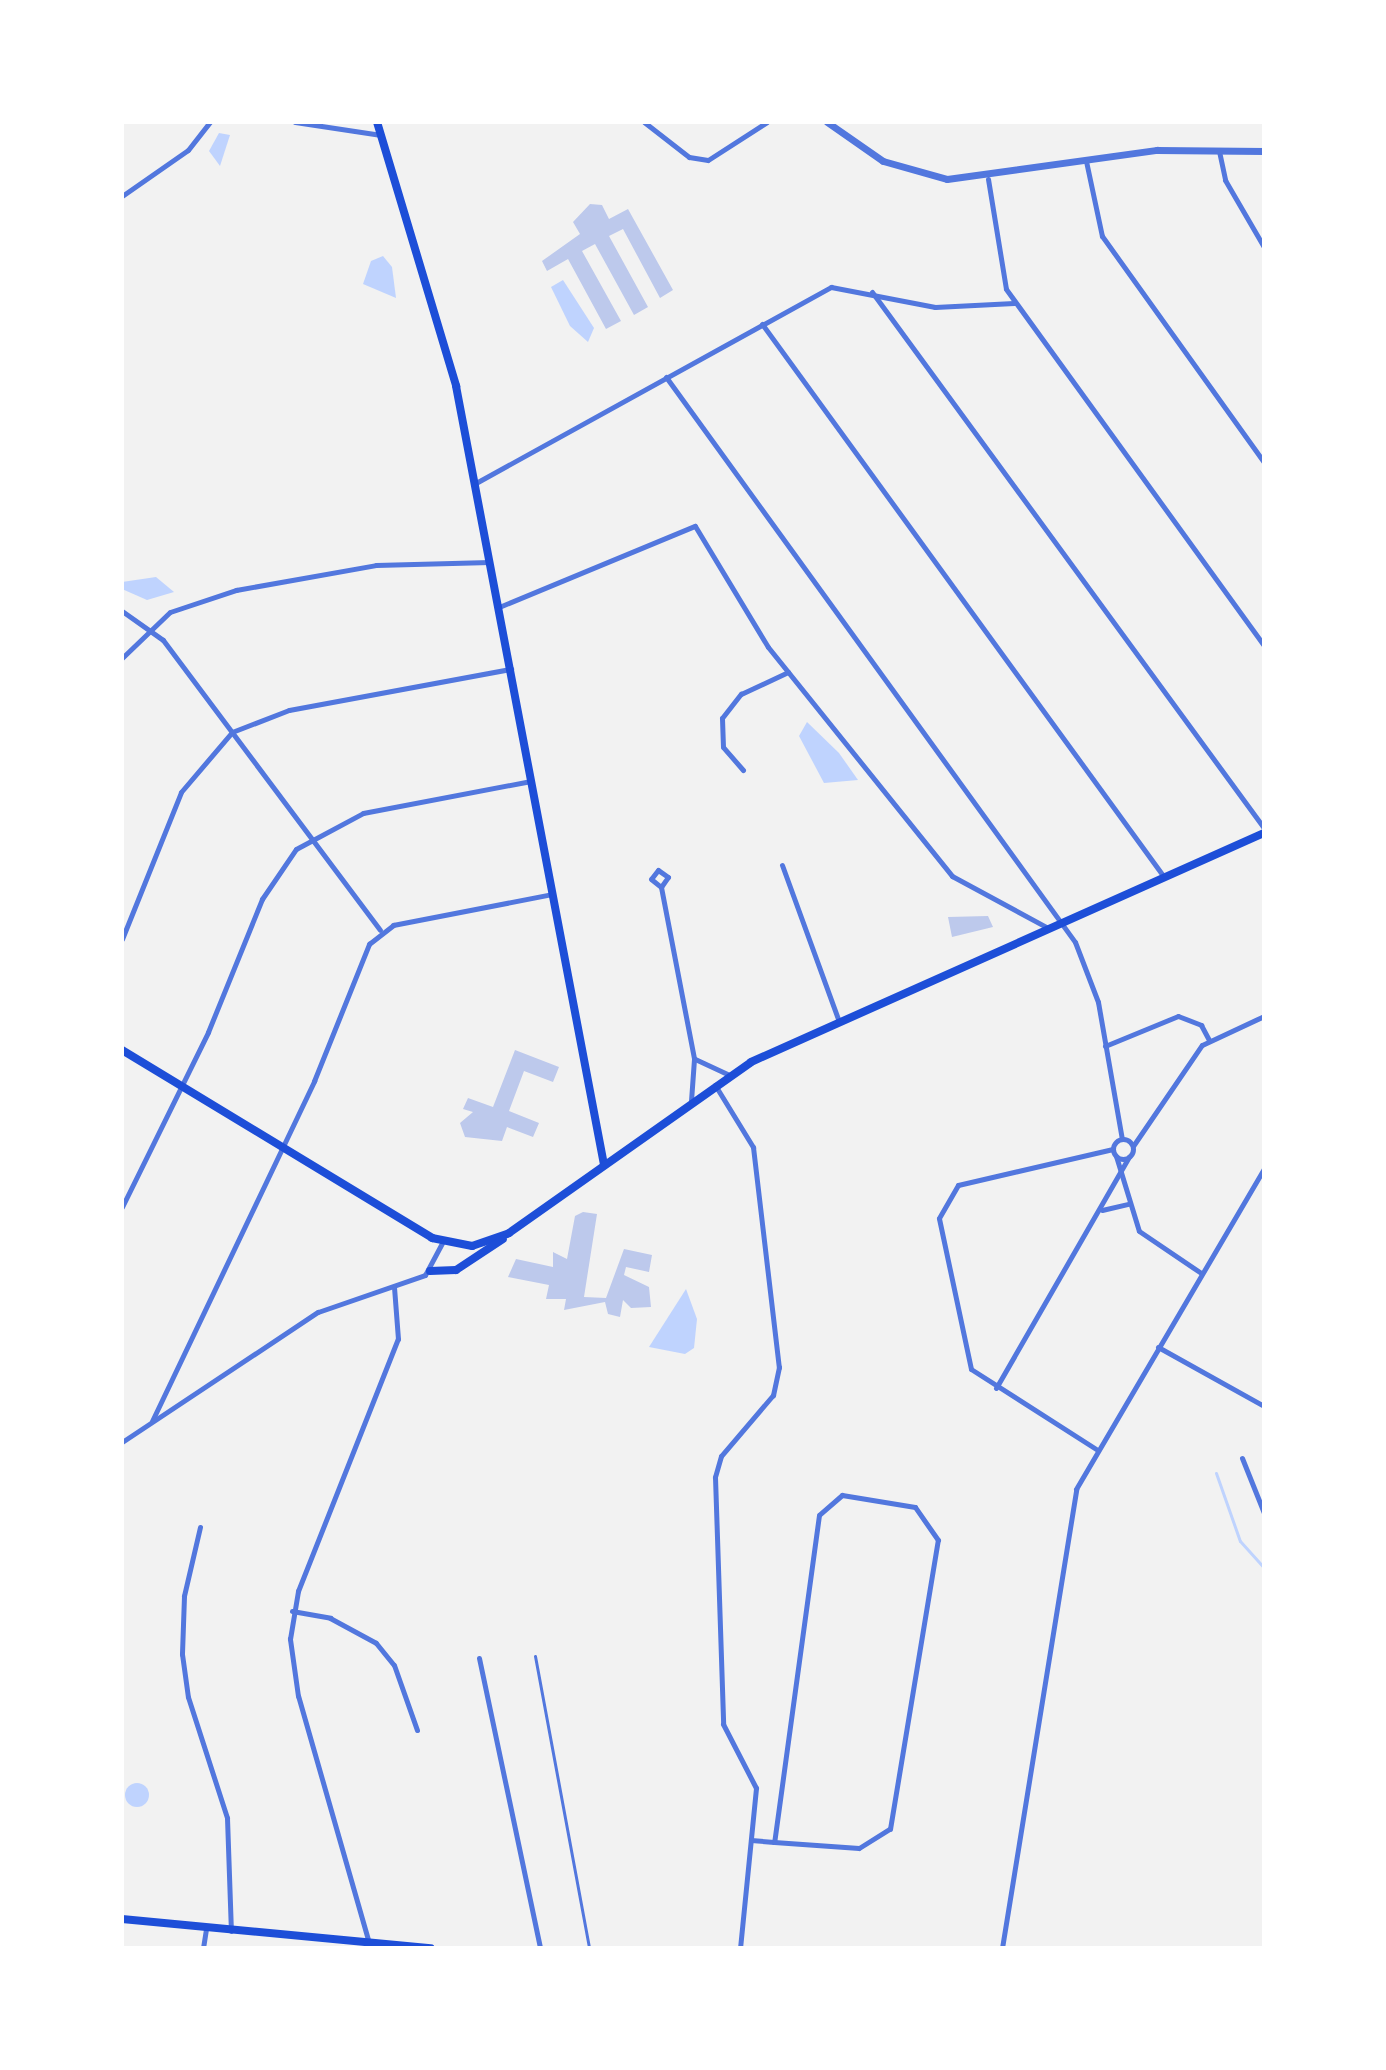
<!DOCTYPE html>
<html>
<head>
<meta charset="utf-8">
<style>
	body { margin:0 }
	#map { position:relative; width:1386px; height:2070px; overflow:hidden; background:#f2f2f2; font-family:Barlow,sans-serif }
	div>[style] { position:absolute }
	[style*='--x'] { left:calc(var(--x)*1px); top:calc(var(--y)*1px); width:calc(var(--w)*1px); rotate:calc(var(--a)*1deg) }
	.water>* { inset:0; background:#bfd3fe }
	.round { border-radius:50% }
	.stream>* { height:3px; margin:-1.5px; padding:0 1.5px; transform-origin:1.5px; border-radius:1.5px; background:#bfd3fe }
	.building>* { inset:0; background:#bdc9ec }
	.service>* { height:3px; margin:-1.5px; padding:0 1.5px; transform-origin:1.5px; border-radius:1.5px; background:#5277de }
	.minor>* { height:5px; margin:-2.5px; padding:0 2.5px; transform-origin:2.5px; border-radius:2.5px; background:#5277de }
	.minor>.ring { margin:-2.5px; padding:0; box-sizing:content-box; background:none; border:5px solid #5277de; border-radius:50% }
	.tertiary>* { height:7px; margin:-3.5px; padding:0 3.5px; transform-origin:3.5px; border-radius:3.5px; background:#5277de }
	.secondary>* { height:8px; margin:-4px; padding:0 4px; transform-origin:4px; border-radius:4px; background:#1d4ed8 }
	.primary>* { height:8px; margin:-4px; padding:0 4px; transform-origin:4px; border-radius:4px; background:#1d4ed8 }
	span { translate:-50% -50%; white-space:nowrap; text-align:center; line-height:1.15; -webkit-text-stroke:6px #fff; paint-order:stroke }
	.frame { position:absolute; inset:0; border:124px solid #fff; pointer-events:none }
</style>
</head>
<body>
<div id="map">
	<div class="water">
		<i style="clip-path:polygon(219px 133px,230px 135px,220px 166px,209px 151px)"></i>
		<i style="clip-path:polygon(383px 256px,392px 267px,396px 298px,363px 284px,371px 261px)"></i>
		<i style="clip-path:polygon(563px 280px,594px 328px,588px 342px,570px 326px,551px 287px)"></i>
		<i style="clip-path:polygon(156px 577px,174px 592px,147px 600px,122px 589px,122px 582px)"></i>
		<i style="clip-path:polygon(807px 722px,839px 753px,858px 780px,824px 783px,799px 736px)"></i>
		<i style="clip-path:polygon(686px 1289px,697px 1319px,694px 1348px,685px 1354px,649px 1347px)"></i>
		<i class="round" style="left:125px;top:1783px;width:24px;height:24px"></i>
	</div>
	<div class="stream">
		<i style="--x:1216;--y:1473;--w:72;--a:70.6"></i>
		<i style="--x:1240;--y:1541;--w:36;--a:48"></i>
	</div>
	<div class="building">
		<i style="clip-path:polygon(590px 204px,602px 205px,609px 219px,628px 209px,673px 290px,660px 298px,623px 229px,609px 236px,648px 307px,634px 315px,595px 244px,582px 251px,621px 321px,606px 329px,568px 259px,547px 271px,542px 261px,580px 234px,573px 222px)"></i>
		<i style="clip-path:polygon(948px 917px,988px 916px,993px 927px,952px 937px)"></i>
		<i style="clip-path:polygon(515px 1050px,559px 1067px,553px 1082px,524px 1071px,509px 1111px,539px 1123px,533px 1137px,507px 1127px,502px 1141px,465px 1137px,460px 1123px,473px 1112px,463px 1109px,468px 1098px,493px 1107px)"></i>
		<i style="clip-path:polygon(583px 1212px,597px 1214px,584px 1297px,606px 1298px,624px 1249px,652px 1255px,649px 1272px,626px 1267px,624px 1275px,649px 1287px,651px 1307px,631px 1308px,623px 1300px,620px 1317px,608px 1314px,605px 1302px,564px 1310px,566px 1299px,546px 1299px,549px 1285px,508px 1277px,516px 1259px,553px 1267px,553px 1252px,567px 1259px,575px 1216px)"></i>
	</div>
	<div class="service">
		<i style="--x:535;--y:1656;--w:297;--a:79.5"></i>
	</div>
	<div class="minor">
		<i style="--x:295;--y:122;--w:87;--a:8.6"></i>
		<i style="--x:644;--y:122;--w:57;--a:37.9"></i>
		<i style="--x:689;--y:157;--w:19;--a:9"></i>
		<i style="--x:708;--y:160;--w:70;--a:-32.8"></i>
		<i style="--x:1219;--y:151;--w:30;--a:78"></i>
		<i style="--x:1225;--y:180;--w:78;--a:59.8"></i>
		<i style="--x:1086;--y:161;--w:77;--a:78"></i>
		<i style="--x:1102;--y:236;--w:278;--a:54.4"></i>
		<i style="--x:988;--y:179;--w:111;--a:80.7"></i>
		<i style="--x:1006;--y:289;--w:440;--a:54.1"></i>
		<i style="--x:122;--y:196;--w:80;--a:-34.9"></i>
		<i style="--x:188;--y:150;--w:36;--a:-52"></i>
		<i style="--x:872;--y:292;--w:664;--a:53.82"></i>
		<i style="--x:762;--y:324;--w:684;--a:53.98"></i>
		<i style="--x:666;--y:377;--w:697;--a:54.1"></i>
		<i style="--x:1075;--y:942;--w:64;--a:69"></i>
		<i style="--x:1098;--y:1002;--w:139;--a:80.1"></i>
		<i style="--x:474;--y:484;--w:408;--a:-28.9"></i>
		<i style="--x:831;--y:287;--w:106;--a:10.9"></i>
		<i style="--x:935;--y:307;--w:79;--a:-2.9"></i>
		<i style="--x:499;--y:607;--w:212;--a:-22.5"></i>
		<i style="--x:695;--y:526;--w:141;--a:58.9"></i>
		<i style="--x:768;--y:647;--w:294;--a:51.2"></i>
		<i style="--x:952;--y:876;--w:109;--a:28.4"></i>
		<i style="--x:122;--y:611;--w:50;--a:35.3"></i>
		<i style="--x:163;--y:640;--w:362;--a:53.2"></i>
		<i style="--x:122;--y:658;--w:66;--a:-43.8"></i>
		<i style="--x:170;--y:612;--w:70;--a:-18.4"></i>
		<i style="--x:236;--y:590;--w:142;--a:-10.1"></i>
		<i style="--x:376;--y:565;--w:114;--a:-1.5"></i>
		<i style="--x:743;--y:770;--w:30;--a:-131"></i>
		<i style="--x:723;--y:747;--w:29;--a:-92"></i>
		<i style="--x:722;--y:718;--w:31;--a:-52"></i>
		<i style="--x:741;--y:694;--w:52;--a:-25.1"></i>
		<i style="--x:782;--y:865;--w:167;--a:70"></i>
		<i style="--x:661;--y:887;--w:12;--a:-55"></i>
		<i style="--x:668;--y:877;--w:12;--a:-145"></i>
		<i style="--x:658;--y:870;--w:11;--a:128"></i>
		<i style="--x:651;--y:879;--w:13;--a:39"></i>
		<i style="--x:661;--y:887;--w:175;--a:79.1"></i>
		<i style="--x:694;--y:1059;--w:42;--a:94.1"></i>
		<i style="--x:122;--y:939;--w:158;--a:-68.1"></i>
		<i style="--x:181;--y:792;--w:79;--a:-49.6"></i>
		<i style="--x:232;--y:732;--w:61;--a:-21.1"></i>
		<i style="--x:289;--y:710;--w:226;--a:-10.5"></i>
		<i style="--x:1105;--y:1046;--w:79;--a:-22.3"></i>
		<i style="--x:1178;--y:1016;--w:25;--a:21"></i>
		<i style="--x:1201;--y:1025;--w:17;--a:62"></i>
		<i style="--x:695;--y:1059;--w:38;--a:25"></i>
		<i style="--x:715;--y:1085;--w:73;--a:58.5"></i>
		<i style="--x:753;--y:1147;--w:222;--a:83.3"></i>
		<i style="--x:779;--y:1367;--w:29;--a:102"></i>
		<i style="--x:773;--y:1395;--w:80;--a:130.4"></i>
		<i style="--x:721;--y:1456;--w:22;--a:106"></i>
		<i style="--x:715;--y:1477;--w:247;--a:88.1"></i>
		<i style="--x:723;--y:1724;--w:72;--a:62.7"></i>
		<i style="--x:756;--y:1788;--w:161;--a:95.7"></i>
		<i class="ring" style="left:1113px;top:1139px;width:15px;height:15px"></i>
		<i style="--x:1133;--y:1146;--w:122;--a:-55.7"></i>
		<i style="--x:1202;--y:1045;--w:68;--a:-25.1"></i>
		<i style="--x:1116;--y:1156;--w:78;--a:73"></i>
		<i style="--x:1139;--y:1231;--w:75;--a:34.1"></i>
		<i style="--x:122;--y:1207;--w:195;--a:-63.8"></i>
		<i style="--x:208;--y:1032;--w:144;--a:-67.9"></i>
		<i style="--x:262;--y:899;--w:60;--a:-55.8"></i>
		<i style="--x:296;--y:849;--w:76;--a:-28.2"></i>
		<i style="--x:363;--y:813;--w:171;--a:-10.8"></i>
		<i style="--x:1102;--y:1210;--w:27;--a:-13"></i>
		<i style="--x:1158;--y:1347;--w:121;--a:29.1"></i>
		<i style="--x:996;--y:1388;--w:267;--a:-60.1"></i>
		<i style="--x:152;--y:1421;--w:377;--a:-64.5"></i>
		<i style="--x:314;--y:1081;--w:148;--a:-68.1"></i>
		<i style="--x:369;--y:944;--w:31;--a:-38"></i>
		<i style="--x:393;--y:925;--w:163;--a:-11"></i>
		<i style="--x:122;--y:1442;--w:235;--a:-33.6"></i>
		<i style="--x:318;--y:1312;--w:113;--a:-19.1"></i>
		<i style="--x:425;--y:1275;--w:36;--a:-62"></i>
		<i style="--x:1096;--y:1449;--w:148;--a:-147.4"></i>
		<i style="--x:971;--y:1369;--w:154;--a:-102"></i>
		<i style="--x:939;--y:1218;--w:38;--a:-60"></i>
		<i style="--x:958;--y:1185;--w:159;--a:-13.1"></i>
		<i style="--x:1242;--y:1458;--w:59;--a:68.2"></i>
		<i style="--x:200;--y:1527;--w:71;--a:103.1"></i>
		<i style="--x:184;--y:1596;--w:58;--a:92"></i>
		<i style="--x:182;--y:1654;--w:43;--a:82.1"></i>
		<i style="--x:188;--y:1697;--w:127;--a:72.1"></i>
		<i style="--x:227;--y:1818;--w:113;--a:88"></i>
		<i style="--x:292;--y:1611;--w:39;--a:10"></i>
		<i style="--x:330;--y:1618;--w:52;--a:28.5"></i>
		<i style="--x:376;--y:1643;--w:28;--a:51"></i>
		<i style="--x:394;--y:1665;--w:69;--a:70.5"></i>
		<i style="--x:479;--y:1658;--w:296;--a:78.1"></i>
		<i style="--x:751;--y:1840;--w:23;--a:5"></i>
		<i style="--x:774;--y:1842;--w:85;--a:4"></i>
		<i style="--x:859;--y:1848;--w:36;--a:-32"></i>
		<i style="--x:890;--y:1829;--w:293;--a:-80.6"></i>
		<i style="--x:938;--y:1540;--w:40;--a:-124.9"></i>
		<i style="--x:915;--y:1507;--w:74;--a:-170.7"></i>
		<i style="--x:842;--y:1495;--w:30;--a:139"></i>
		<i style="--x:819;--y:1515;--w:330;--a:97.8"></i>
		<i style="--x:369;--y:1943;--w:257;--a:-106"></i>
		<i style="--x:298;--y:1696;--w:58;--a:-98"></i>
		<i style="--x:290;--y:1639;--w:49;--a:-80.5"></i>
		<i style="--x:298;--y:1591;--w:271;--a:-68.4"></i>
		<i style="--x:398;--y:1339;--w:52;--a:-94.4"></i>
		<i style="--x:203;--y:1948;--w:18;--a:-81"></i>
		<i style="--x:1002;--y:1948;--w:465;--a:-80.8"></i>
		<i style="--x:1076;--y:1489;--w:371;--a:-59.6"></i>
	</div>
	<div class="tertiary">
		<i style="--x:827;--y:122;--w:68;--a:34.9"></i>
		<i style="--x:883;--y:161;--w:66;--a:15.7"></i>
		<i style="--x:947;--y:179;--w:212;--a:-7.9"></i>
		<i style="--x:1157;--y:150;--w:107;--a:0.5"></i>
	</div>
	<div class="secondary">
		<i style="--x:377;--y:122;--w:276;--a:73.3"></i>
		<i style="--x:456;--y:386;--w:793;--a:79.24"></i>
		<i style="--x:122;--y:1050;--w:363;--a:31.2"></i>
		<i style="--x:432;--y:1238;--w:41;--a:11.3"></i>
		<i style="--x:472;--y:1246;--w:39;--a:-19"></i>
		<i style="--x:509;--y:1233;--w:296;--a:-35.2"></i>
		<i style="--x:751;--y:1062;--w:562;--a:-24.06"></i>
		<i style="--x:430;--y:1271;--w:26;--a:-2"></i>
		<i style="--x:456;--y:1270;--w:56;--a:-33.4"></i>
	</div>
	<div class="primary">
		<i style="--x:122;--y:1919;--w:310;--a:5.4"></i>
	</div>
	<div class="frame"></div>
</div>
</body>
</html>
